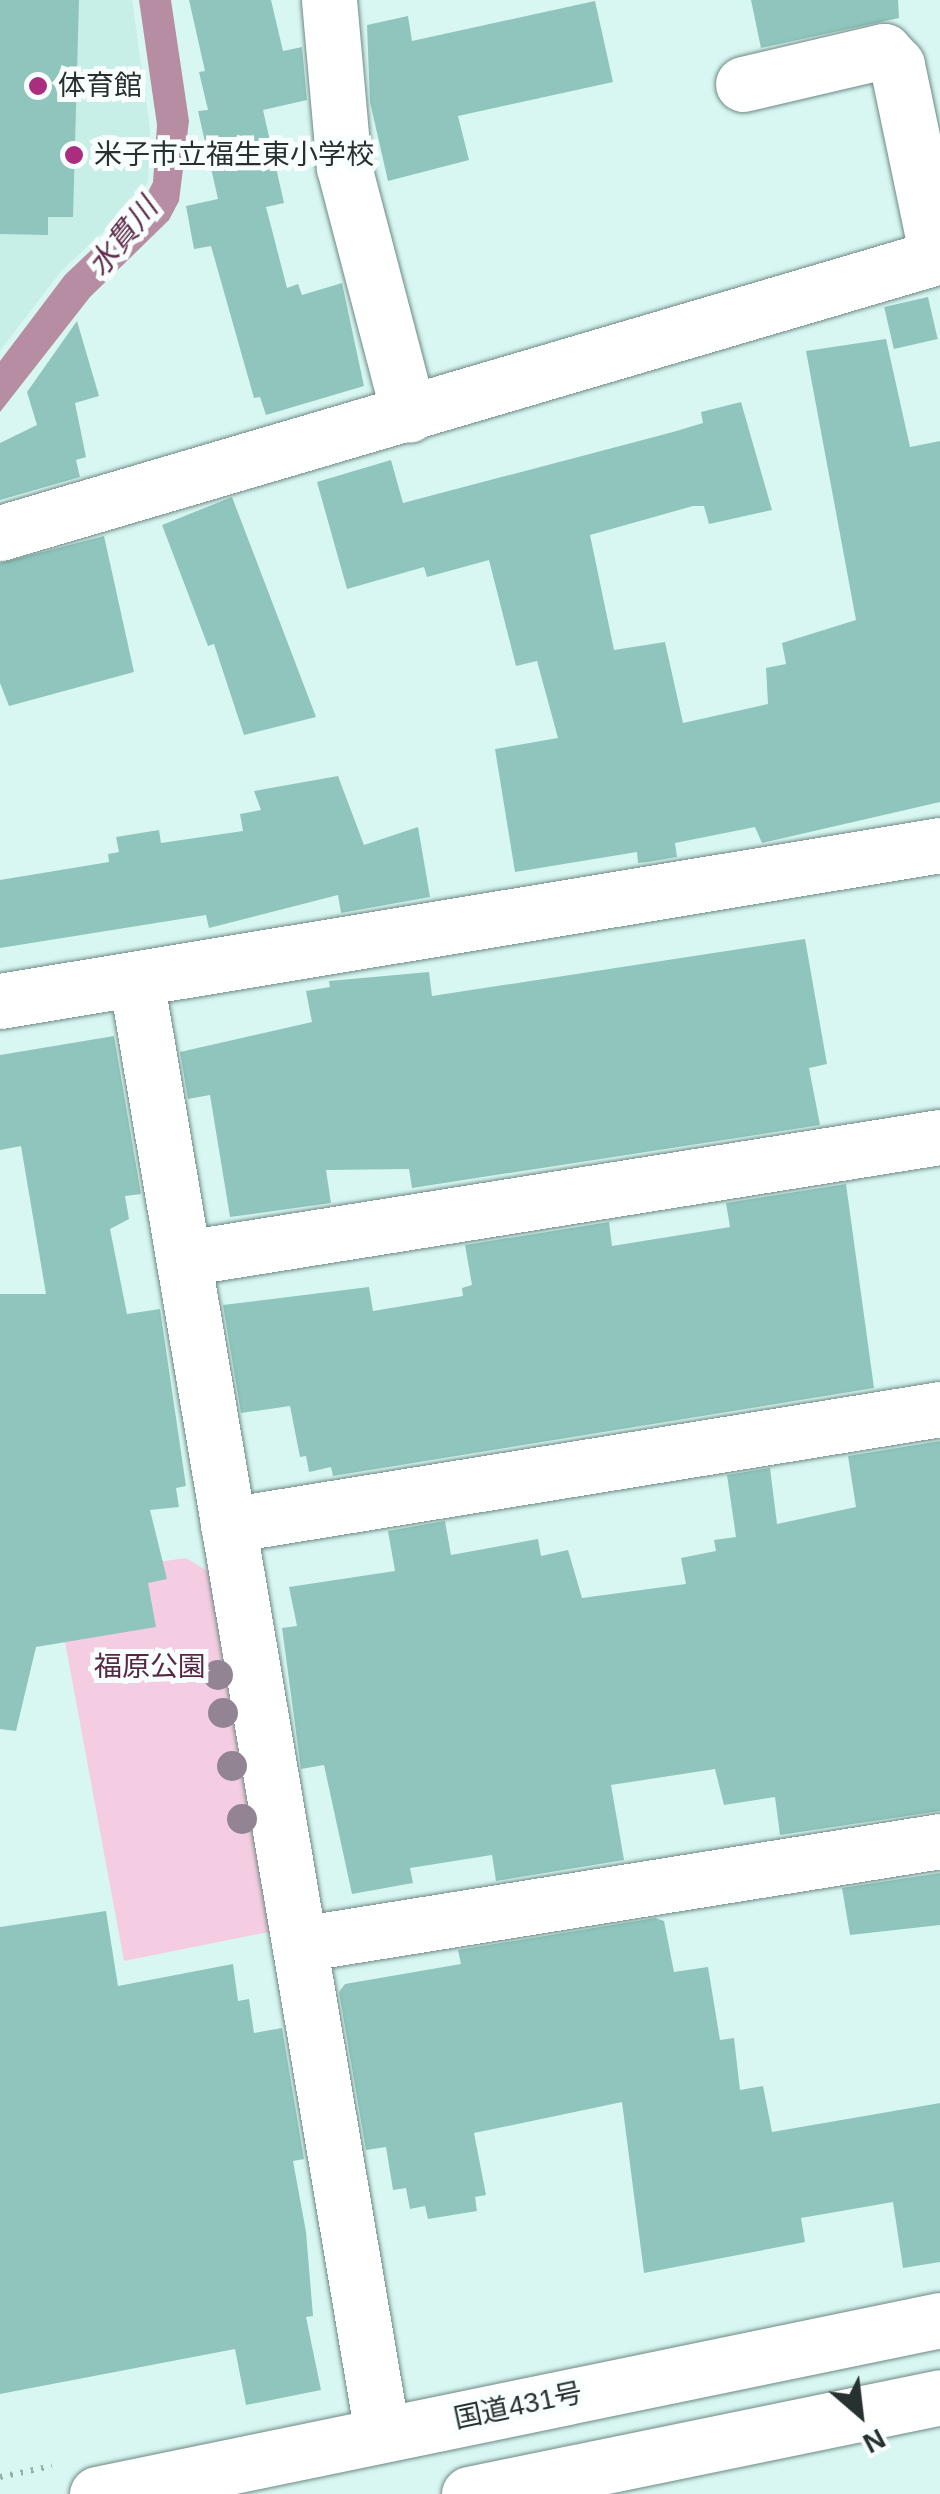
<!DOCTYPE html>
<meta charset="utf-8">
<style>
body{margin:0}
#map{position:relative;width:940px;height:2494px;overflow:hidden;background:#d9f7f2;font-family:Arial,"Noto Sans JP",sans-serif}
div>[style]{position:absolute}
.built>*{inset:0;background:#c7eee7}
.green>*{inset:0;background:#f5cde2}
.water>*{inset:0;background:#b68da3}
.building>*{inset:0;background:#8fc5bc;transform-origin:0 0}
.path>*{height:6px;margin-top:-3px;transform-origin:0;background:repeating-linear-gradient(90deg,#97aeaa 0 2.5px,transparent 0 10.5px)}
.roads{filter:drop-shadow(0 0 2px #6e8985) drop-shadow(0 0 2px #6e8985)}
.minor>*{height:55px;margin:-27.5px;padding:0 27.5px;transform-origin:27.5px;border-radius:27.5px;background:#fff}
.highway>*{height:55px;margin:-27.5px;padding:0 27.5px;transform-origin:27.5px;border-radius:27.5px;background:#fff}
.trees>*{width:30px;height:30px;margin:-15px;border-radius:50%;background:#938493}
.dots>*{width:28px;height:28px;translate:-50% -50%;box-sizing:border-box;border:5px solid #f8fefd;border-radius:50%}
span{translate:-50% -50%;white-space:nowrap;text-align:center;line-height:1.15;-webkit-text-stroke:10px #f8fefd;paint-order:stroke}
.poi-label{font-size:28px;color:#273230}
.left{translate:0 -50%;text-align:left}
.park-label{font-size:28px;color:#5a2646}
.street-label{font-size:28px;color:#273230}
.water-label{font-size:30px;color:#612c4c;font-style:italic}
.north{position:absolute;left:810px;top:2364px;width:100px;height:100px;-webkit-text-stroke:8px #f8fefd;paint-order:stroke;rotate:152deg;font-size:28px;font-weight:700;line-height:40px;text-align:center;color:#273230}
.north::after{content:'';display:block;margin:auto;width:35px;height:45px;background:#273230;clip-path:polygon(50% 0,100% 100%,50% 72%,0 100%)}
</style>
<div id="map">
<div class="built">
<div style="clip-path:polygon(0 0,132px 0,150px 129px,148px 181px,139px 199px,61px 271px,0 351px)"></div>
</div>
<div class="green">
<div style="clip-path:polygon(186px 1558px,214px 1575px,274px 1931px,124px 1961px,53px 1577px)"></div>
</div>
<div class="water">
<div style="clip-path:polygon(139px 0,171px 0,189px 121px,179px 201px,169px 220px,90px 297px,0 412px,0 361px,65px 275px,144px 200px,153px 182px,157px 125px)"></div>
</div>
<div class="building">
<div style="clip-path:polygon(0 0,79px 0,73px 217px,48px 217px,48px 235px,0 234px)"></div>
<div style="clip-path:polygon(189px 0,271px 0,283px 51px,302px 47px,307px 100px,263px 110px,284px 203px,266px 207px,287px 288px,298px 284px,302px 295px,342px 283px,364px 386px,266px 415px,260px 397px,254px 398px,211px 246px,194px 249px,186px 206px,218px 199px,198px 111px,208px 110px,199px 72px,205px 71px)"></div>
<div style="clip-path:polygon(751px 0,898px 0,899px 18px,761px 48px)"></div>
<div style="clip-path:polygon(595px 1px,613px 82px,458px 116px,469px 160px,388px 181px,370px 102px,367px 25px,408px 16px,412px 41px)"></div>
<div style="left:928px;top:297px;width:43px;height:45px;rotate:77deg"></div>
<div style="clip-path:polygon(77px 321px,99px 396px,75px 403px,86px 457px,76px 460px,80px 477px,0 500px,0 443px,37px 425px,27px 392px)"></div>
<div style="clip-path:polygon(886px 339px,910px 447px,940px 441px,940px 802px,762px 843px,755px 827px,675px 843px,677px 857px,648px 862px,638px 863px,637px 852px,515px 872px,495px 749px,558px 738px,537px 661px,516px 666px,489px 560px,427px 577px,424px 567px,347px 589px,317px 482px,391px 460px,403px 503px,673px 432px,703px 423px,701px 412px,741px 402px,772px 510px,709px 524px,704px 506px,693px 506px,590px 535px,614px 650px,665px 642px,683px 723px,768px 704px,766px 668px,786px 664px,782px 643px,856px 620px,806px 351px)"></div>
<div style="clip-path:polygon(232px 497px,316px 717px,244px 735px,214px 644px,208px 646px,162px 525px)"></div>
<div style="clip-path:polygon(104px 536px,134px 672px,9px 706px,0 683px,0 563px)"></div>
<div style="clip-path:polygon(338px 776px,364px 845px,418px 827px,430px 897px,341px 913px,338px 895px,209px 928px,206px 915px,0 948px,0 880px,109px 862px,108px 854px,119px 852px,116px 837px,159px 830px,161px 843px,243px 831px,240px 814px,261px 810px,254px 791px)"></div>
<div style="clip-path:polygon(805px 939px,827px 1064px,809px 1068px,820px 1125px,412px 1188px,409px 1169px,326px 1170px,331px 1203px,230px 1217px,210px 1095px,188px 1099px,180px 1052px,312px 1022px,306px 991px,330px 987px,329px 981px,429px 972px,432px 996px)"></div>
<div style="clip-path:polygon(114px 1036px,141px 1194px,125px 1196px,129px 1219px,110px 1229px,127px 1314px,160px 1309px,186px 1486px,176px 1488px,179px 1507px,150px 1510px,167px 1579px,148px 1583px,156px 1627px,36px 1647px,16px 1731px,0 1729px,0 1294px,46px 1294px,21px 1146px,0 1150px,0 1055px)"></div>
<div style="clip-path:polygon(846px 1184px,874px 1388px,333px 1476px,331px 1467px,309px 1472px,306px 1456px,300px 1457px,290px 1406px,241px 1413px,223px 1305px,369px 1287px,373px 1311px,463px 1296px,462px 1288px,472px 1285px,465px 1245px,609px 1222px,612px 1246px,730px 1227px,726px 1203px)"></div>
<div style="clip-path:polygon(940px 1441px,940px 1811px,780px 1835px,775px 1797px,724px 1805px,715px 1769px,611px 1785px,624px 1860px,496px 1881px,492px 1855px,410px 1868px,413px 1883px,352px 1894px,324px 1765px,301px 1769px,282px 1628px,297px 1626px,289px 1587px,395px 1571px,388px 1531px,445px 1521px,451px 1555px,538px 1539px,541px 1556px,568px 1550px,582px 1598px,686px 1584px,681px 1558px,716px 1551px,714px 1540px,736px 1537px,727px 1475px,770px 1468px,777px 1524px,856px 1507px,848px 1456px)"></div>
<div style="clip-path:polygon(940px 1873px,940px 1925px,850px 1935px,842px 1888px)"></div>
<div style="clip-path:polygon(106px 1911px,118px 1986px,233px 1964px,238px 2001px,249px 1999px,254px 2033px,282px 2028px,304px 2159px,293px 2161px,306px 2232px,313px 2316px,306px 2317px,321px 2390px,246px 2405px,235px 2349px,0 2394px,0 1927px)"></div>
<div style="clip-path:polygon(655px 1918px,664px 1921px,674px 1972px,708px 1967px,720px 2040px,734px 2038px,740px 2090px,763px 2086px,772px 2132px,940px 2103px,940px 2262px,903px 2268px,893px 2202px,801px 2218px,805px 2242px,644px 2273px,622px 2102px,474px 2133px,486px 2195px,475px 2197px,477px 2211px,428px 2219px,425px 2206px,410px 2209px,406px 2188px,393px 2190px,386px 2147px,366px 2150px,339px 1992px,345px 1984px,461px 1964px,458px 1950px)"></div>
</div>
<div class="path">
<div style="left:0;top:2477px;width:53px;rotate:-11.9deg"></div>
</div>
<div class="roads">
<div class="minor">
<div style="left:329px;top:0;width:168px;rotate:84.9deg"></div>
<div style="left:344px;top:167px;width:256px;rotate:75.3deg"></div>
<div style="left:743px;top:84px;width:145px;rotate:-13.2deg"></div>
<div style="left:884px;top:51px;width:19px;rotate:47deg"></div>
<div style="left:897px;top:65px;width:196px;rotate:78.2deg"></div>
<div style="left:0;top:533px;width:980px;rotate:-16.42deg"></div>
<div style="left:136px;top:979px;width:1476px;rotate:80.4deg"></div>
<div style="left:0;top:1001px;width:953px;rotate:-9.42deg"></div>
<div style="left:185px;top:1258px;width:765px;rotate:-9.11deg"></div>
<div style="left:228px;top:1525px;width:721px;rotate:-9.25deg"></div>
<div style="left:300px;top:1944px;width:648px;rotate:-9.14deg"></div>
</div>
<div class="highway">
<div style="left:97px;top:2494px;width:861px;rotate:-11.66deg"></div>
<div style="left:469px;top:2494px;width:481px;rotate:-11.6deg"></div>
</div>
</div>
<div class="trees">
<div style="left:218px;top:1675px"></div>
<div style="left:223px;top:1713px"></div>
<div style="left:232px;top:1766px"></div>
<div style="left:242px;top:1819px"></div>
</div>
<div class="dots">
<div style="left:38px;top:86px;background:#aa2e80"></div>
<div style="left:74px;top:155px;background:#aa2e80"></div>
</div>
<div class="poi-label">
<span class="left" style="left:58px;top:86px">体育館</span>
<span class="left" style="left:94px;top:155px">米子市立福生東小学校</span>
</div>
<div class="park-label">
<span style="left:150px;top:1667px">福原公園</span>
</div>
<div class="street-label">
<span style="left:518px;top:2406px;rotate:-12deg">国道431号</span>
</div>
<div class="water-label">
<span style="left:123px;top:237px;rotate:-51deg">水貫川</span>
</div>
<div class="north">N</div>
</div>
